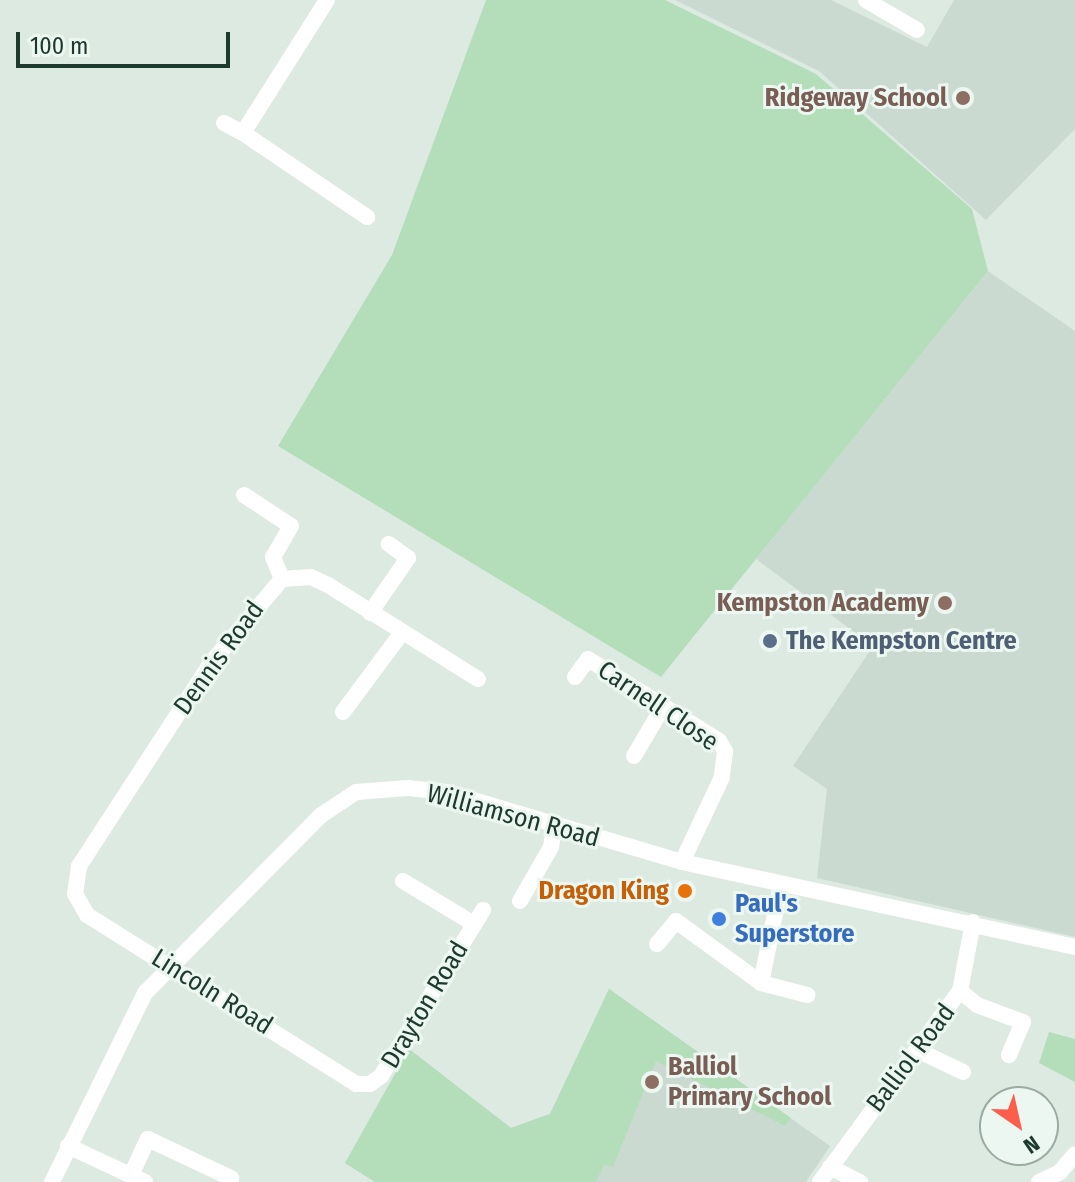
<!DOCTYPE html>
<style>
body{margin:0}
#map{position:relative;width:1075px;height:1182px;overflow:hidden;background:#ddeae2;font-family:"Fira Sans Condensed",sans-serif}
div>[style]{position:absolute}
.built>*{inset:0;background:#cbdad1}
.green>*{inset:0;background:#b4ddba}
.street>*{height:16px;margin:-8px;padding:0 8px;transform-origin:8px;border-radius:8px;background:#fff}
.dots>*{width:22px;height:22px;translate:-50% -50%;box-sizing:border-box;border:4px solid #edf7f1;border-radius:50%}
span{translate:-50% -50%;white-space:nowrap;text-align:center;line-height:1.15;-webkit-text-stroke:6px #edf7f1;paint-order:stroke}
.education-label{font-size:26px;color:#785e54;font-weight:700}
.right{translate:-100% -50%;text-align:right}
.left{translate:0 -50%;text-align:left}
.service-label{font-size:26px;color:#4e5e75;font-weight:700}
.street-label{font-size:26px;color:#1e3a2f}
.food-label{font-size:26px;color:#c56008;font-weight:700}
.shop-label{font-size:26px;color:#366cbe;font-weight:700}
.north{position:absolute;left:979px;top:1086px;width:80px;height:80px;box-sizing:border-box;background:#edf7f1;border:2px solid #9aaba3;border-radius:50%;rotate:146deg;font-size:22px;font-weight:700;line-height:32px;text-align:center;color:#1e3a2f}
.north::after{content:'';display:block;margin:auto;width:28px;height:36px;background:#fb5e4a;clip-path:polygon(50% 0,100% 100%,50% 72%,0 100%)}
.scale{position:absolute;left:16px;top:32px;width:214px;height:36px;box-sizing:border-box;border:4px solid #1e3a2f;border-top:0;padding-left:10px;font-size:24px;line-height:28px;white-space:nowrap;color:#1e3a2f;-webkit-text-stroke:6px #edf7f1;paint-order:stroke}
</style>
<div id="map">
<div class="built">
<div style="clip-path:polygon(675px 0,831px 0,927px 47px,954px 0,1075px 0,1075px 129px,986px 220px,819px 71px)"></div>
<div style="clip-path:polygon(988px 271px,1075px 331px,1075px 937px,817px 878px,827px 789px,793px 766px,873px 646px,756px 559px)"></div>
<div style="clip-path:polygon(609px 989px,830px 1146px,806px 1182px,375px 1182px,345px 1163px,409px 1049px,511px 1128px,550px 1114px)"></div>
</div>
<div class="green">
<div style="clip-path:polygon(486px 0,665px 0,816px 74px,972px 209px,988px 271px,661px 677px,278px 446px,392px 255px)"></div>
<div style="clip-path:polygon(609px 989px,791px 1118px,785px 1126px,656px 1061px,613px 1167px,604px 1165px,596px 1182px,375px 1182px,345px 1163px,409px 1049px,511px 1128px,550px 1114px)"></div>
<div style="clip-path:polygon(1049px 1032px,1075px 1039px,1075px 1082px,1039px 1063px)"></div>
</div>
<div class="street">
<div style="left:327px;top:0;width:157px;rotate:122.3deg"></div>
<div style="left:243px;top:133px;width:150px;rotate:34.1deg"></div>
<div style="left:866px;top:0;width:59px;rotate:30.5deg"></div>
<div style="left:224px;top:123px;width:21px;rotate:28deg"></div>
<div style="left:244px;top:495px;width:56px;rotate:33.4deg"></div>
<div style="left:291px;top:526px;width:36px;rotate:120deg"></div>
<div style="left:273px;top:557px;width:24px;rotate:68deg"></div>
<div style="left:370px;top:613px;width:67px;rotate:-55.4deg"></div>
<div style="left:408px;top:558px;width:24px;rotate:-144deg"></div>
<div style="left:575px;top:677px;width:22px;rotate:-54deg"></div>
<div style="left:588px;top:659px;width:155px;rotate:32deg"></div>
<div style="left:719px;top:741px;width:12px;rotate:59deg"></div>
<div style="left:725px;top:751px;width:26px;rotate:97deg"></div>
<div style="left:722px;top:777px;width:94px;rotate:115.2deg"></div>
<div style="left:478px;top:679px;width:177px;rotate:-147.9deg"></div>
<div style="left:328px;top:585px;width:19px;rotate:-155deg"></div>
<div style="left:311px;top:577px;width:29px;rotate:176deg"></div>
<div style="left:282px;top:579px;width:110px;rotate:130.2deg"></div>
<div style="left:211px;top:663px;width:242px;rotate:123deg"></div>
<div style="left:79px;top:866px;width:28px;rotate:98deg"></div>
<div style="left:75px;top:894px;width:24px;rotate:60deg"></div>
<div style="left:87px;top:915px;width:318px;rotate:32.1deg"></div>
<div style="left:356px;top:1084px;width:14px"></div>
<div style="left:370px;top:1084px;width:14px;rotate:-36deg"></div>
<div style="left:381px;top:1076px;width:195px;rotate:-58.4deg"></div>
<div style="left:343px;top:712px;width:97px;rotate:-53.4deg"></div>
<div style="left:634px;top:756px;width:57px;rotate:-59.4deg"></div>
<div style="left:403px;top:881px;width:83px;rotate:31.2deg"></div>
<div style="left:520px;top:901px;width:62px;rotate:-60.1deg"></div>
<div style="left:551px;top:847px;width:19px;rotate:-81deg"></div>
<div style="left:657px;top:944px;width:30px;rotate:-50deg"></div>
<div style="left:676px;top:921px;width:105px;rotate:36.1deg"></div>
<div style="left:761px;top:983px;width:48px;rotate:14.6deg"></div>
<div style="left:761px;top:983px;width:100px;rotate:-78.5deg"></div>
<div style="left:960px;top:991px;width:22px;rotate:39deg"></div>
<div style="left:977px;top:1005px;width:49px;rotate:20.3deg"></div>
<div style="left:1023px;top:1022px;width:36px;rotate:113deg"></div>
<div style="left:917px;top:1050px;width:51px;rotate:25.6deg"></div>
<div style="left:68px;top:1146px;width:85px;rotate:25.1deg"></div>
<div style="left:830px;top:1167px;width:34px;rotate:27deg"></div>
<div style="left:131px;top:1175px;width:40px;rotate:-65deg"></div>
<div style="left:148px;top:1139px;width:92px;rotate:25.2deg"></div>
<div style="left:52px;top:1182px;width:211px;rotate:-63.8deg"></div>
<div style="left:145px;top:993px;width:249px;rotate:-45.3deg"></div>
<div style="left:320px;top:816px;width:43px;rotate:-33.7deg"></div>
<div style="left:356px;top:792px;width:52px;rotate:-4.4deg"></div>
<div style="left:408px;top:788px;width:38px;rotate:6deg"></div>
<div style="left:446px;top:792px;width:246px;rotate:16.5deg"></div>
<div style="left:682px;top:862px;width:402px;rotate:12.2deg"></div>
<div style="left:820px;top:1182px;width:237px;rotate:-53.8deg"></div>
<div style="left:960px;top:991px;width:70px;rotate:-79.3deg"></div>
<div style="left:1039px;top:1182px;width:23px;rotate:-25deg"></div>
<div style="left:1060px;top:1172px;width:23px;rotate:-50deg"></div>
</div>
<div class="dots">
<div style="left:963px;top:98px;background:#8d6e63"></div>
<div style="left:945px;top:603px;background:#8d6e63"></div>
<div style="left:770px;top:641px;background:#5c6f8a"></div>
<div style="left:685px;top:891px;background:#e8710a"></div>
<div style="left:719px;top:919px;background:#3f7fe0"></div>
<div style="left:652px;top:1082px;background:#8d6e63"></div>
</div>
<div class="education-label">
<span class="right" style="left:947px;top:98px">Ridgeway School</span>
<span class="right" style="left:929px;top:603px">Kempston Academy</span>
<span class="left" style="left:668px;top:1082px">Balliol<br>Primary School</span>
</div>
<div class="service-label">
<span class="left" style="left:786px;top:641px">The Kempston Centre</span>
</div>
<div class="street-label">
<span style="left:219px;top:658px;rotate:-54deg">Dennis Road</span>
<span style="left:658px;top:706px;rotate:34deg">Carnell Close</span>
<span style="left:513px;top:816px;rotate:15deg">Williamson Road</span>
<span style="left:212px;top:992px;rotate:32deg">Lincoln Road</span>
<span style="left:425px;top:1005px;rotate:-59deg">Drayton Road</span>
<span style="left:911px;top:1058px;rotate:-53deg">Balliol Road</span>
</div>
<div class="food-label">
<span class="right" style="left:669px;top:891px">Dragon King</span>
</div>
<div class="shop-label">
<span class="left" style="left:735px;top:919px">Paul's<br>Superstore</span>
</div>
<div class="north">N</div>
<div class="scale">100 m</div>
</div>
